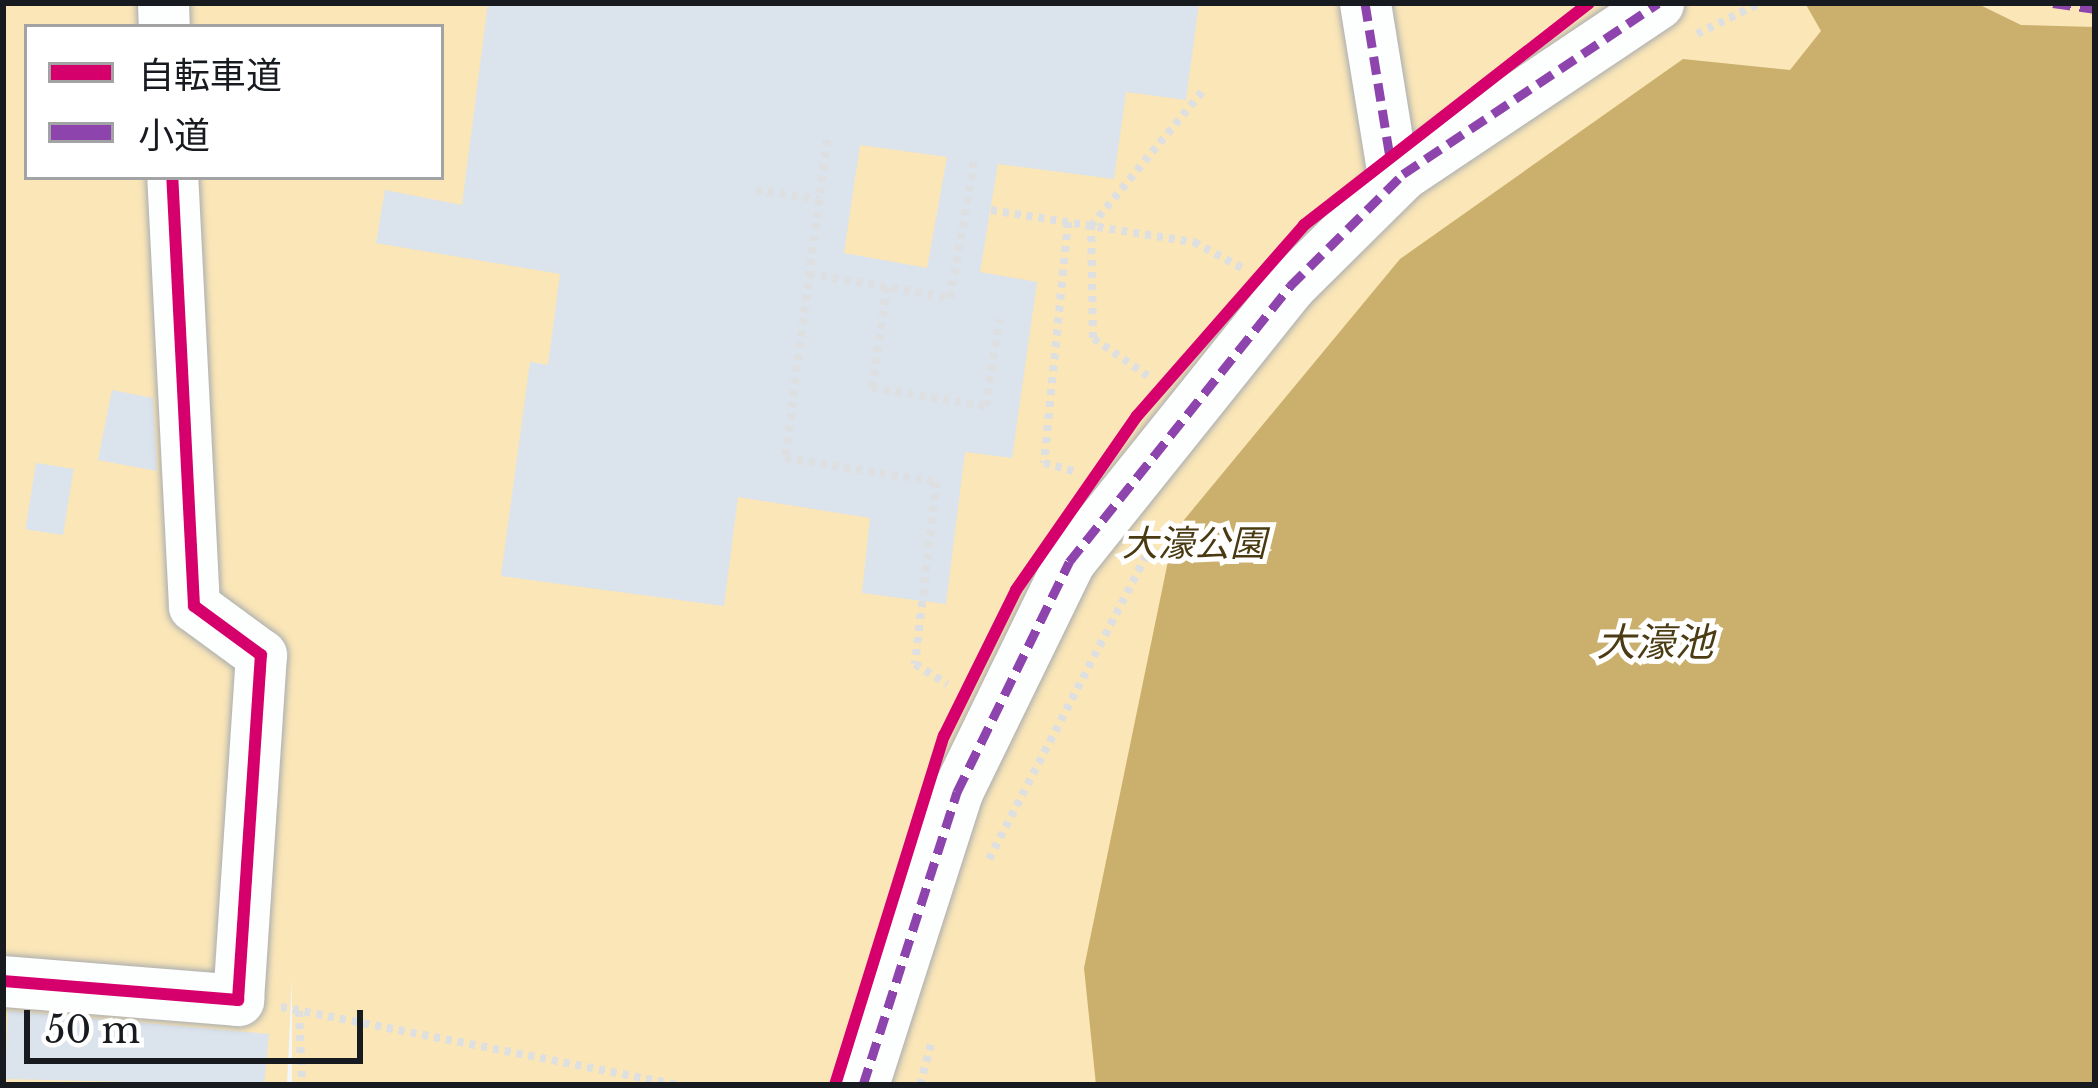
<!DOCTYPE html>
<meta charset="utf-8">
<style>
body{margin:0}
#map{position:relative;width:2098px;height:1088px;overflow:hidden;background:#f4f7fa;font-family:"Libre Baskerville","Noto Sans JP",serif}
div>[style]{position:absolute}
.green>*{inset:0;background:#fae6b7}
.water>*{inset:0;background:#cbb06d}
.building>*{inset:0;background:#dbe3ed;transform-origin:0 0}
.path>*{height:8px;margin-top:-4px;transform-origin:0;background:repeating-linear-gradient(90deg,#dedfe0 0 6px,transparent 0 12px)}
.roads{filter:drop-shadow(0 0 3px #a9acaf) drop-shadow(0 0 3px #a9acaf)}
.minor>*{height:51px;margin:-25.5px;padding:0 25.5px;transform-origin:25.5px;border-radius:25.5px;background:#fdfefe}
.quiet>*{height:9px;margin-top:-4.5px;transform-origin:0;background:repeating-linear-gradient(90deg,#8e44ad 0 18px,transparent 0 27px)}
.cycleway>*{height:12px;margin:-6px;padding:0 6px;transform-origin:6px;border-radius:6px;background:#d6006c}
span{translate:-50% -50%;white-space:nowrap;text-align:center;line-height:1.15;-webkit-text-stroke:10px #fff;paint-order:stroke}
.park-label{font-size:36px;color:#4a3a12;font-style:italic}
.water-label{font-size:39px;color:#4c3c14;font-style:italic}
.frame{position:absolute;inset:0;border:6px solid #171a1f;pointer-events:none}
.legend{position:absolute;left:24px;top:24px;width:420px;height:156px;box-sizing:border-box;background:#fff;border:3px solid #a2a3a5;margin:0;padding:15px 21px;list-style:none;font-size:36px;color:#171a1f}
.legend li{display:flex;align-items:center;gap:24px;height:60px}
.legend b{width:60px;border:3px solid #a2a3a5}
.scale{position:absolute;left:24px;top:1010px;width:339px;height:54px;box-sizing:border-box;border:6px solid #171a1f;border-top:0;padding-left:15px;font-size:36px;line-height:42px;white-space:nowrap;color:#171a1f;-webkit-text-stroke:9px #fff;paint-order:stroke}
</style>
<div id="map">
<div class="green">
<div style="clip-path:polygon(evenodd,3px 3px,2095px 3px,2095px 1085px,292px 1085px,292px 979px,287px 1085px,3px 1085px,3px 3px,27px 27px,441px 27px,441px 177px,27px 177px,27px 27px)"></div>
</div>
<div class="water">
<div style="clip-path:polygon(1805px 3px,1976px 3px,2021px 25px,2095px 27px,2095px 1085px,1096px 1085px,1084px 968px,1174px 532px,1400px 259px,1683px 59px,1790px 70px,1821px 31px)"></div>
</div>
<div class="building">
<div style="clip-path:polygon(evenodd,488px 3px,1199px 3px,1186px 100px,1126px 92px,1114px 179px,998px 164px,980px 272px,1037px 282px,1012px 458px,965px 452px,946px 604px,862px 593px,870px 518px,738px 497px,724px 606px,501px 576px,530px 362px,548px 365px,560px 274px,376px 243px,385px 190px,462px 205px,488px 3px,860px 145px,947px 157px,927px 268px,844px 253px,860px 145px)"></div>
<div style="clip-path:polygon(112px 390px,153px 398px,157px 471px,98px 460px)"></div>
<div style="left:36px;top:463px;width:38px;height:67px;rotate:9deg"></div>
<div style="clip-path:polygon(8px 1011px,269px 1034px,264px 1085px,5px 1079px)"></div>
</div>
<div class="path">
<div style="left:1697px;top:34px;width:70px;rotate:-26.2deg"></div>
<div style="left:827px;top:140px;width:321px;rotate:97.5deg"></div>
<div style="left:785px;top:458px;width:153px;rotate:9deg"></div>
<div style="left:936px;top:482px;width:183px;rotate:96.6deg"></div>
<div style="left:915px;top:664px;width:38px;rotate:32deg"></div>
<div style="left:756px;top:190px;width:64px;rotate:8.1deg"></div>
<div style="left:991px;top:210px;width:206px;rotate:9deg"></div>
<div style="left:1194px;top:242px;width:57px;rotate:28.4deg"></div>
<div style="left:1068px;top:222px;width:242px;rotate:95.7deg"></div>
<div style="left:1044px;top:463px;width:35px;rotate:15deg"></div>
<div style="left:809px;top:274px;width:143px;rotate:9.7deg"></div>
<div style="left:950px;top:298px;width:140px;rotate:-80.1deg"></div>
<div style="left:887px;top:287px;width:102px;rotate:98.4deg"></div>
<div style="left:872px;top:388px;width:115px;rotate:9deg"></div>
<div style="left:986px;top:406px;width:88px;rotate:-81.5deg"></div>
<div style="left:1148px;top:376px;width:67px;rotate:-145.4deg"></div>
<div style="left:1093px;top:338px;width:112px;rotate:-91deg"></div>
<div style="left:1091px;top:226px;width:179px;rotate:-50.4deg"></div>
<div style="left:989px;top:859px;width:363px;rotate:-62.6deg"></div>
<div style="left:281px;top:1007px;width:405px;rotate:11.1deg"></div>
<div style="left:299px;top:1011px;width:74px;rotate:87.7deg"></div>
<div style="left:920px;top:1085px;width:42px;rotate:-75deg"></div>
</div>
<div class="roads">
<div class="minor">
<div style="left:163px;top:3px;width:24px;rotate:88deg"></div>
<div style="left:1365px;top:3px;width:162px;rotate:80.8deg"></div>
<div style="left:3px;top:981px;width:236px;rotate:4.6deg"></div>
<div style="left:238px;top:1000px;width:346px;rotate:-86.2deg"></div>
<div style="left:261px;top:655px;width:83px;rotate:-143.8deg"></div>
<div style="left:194px;top:606px;width:430px;rotate:-92.9deg"></div>
<div style="left:863px;top:1085px;width:308px;rotate:-72.2deg"></div>
<div style="left:957px;top:792px;width:256px;rotate:-64deg"></div>
<div style="left:1069px;top:562px;width:354px;rotate:-51.3deg"></div>
<div style="left:1290px;top:286px;width:159px;rotate:-44.7deg"></div>
<div style="left:1403px;top:174px;width:307px;rotate:-33.8deg"></div>
</div>
</div>
<div class="quiet">
<div style="left:1365px;top:3px;width:162px;rotate:80.8deg"></div>
<div style="left:2053px;top:3px;width:42px;rotate:8.1deg"></div>
<div style="left:863px;top:1085px;width:308px;rotate:-72.2deg"></div>
<div style="left:957px;top:792px;width:256px;rotate:-64deg"></div>
<div style="left:1069px;top:562px;width:354px;rotate:-51.3deg"></div>
<div style="left:1290px;top:286px;width:159px;rotate:-44.7deg"></div>
<div style="left:1403px;top:174px;width:307px;rotate:-33.8deg"></div>
</div>
<div class="cycleway">
<div style="left:3px;top:981px;width:236px;rotate:4.6deg"></div>
<div style="left:238px;top:1000px;width:346px;rotate:-86.2deg"></div>
<div style="left:261px;top:655px;width:83px;rotate:-143.8deg"></div>
<div style="left:194px;top:606px;width:430px;rotate:-92.9deg"></div>
<div style="left:835px;top:1085px;width:366px;rotate:-72.7deg"></div>
<div style="left:944px;top:736px;width:163px;rotate:-63.7deg"></div>
<div style="left:1016px;top:590px;width:212px;rotate:-55.2deg"></div>
<div style="left:1137px;top:416px;width:254px;rotate:-48.8deg"></div>
<div style="left:1304px;top:225px;width:361px;rotate:-37.9deg"></div>
</div>
<div class="park-label">
<span style="left:1194px;top:544px">大濠公園</span>
</div>
<div class="water-label">
<span style="left:1655px;top:643px">大濠池</span>
</div>
<div class="frame"></div>
<ul class="legend">
<li><b style="height:15px;background:#d6006c"></b>自転車道</li>
<li><b style="height:15px;background:#8e44ad"></b>小道</li>
</ul>
<div class="scale">50 m</div>
</div>
